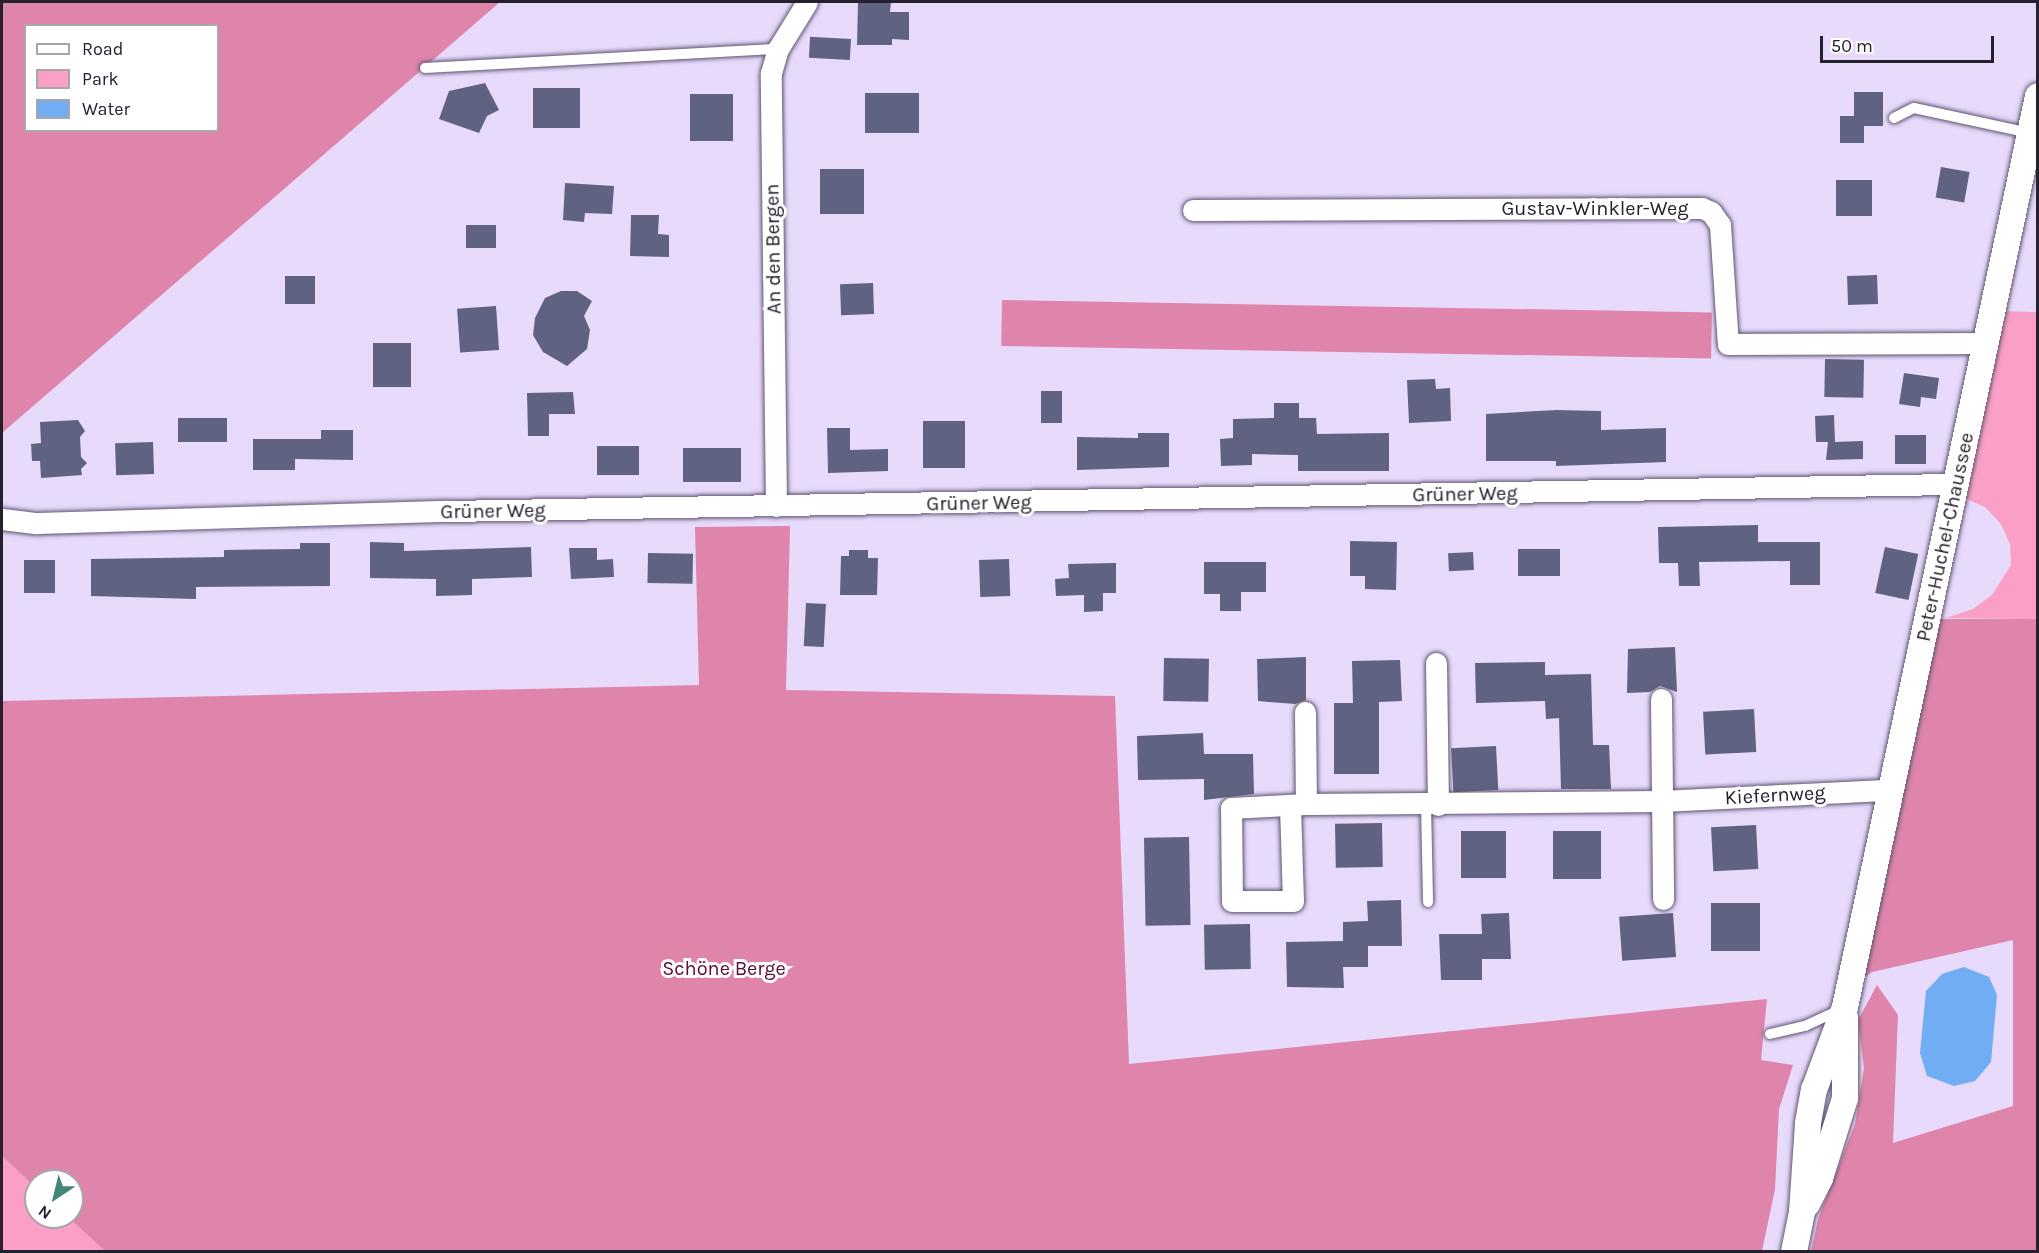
<!DOCTYPE html>
<meta charset="utf-8">
<style>
body{margin:0}
#map{position:relative;width:2039px;height:1253px;overflow:hidden;background:#e7dafb;font-family:Karla,sans-serif}
div>[style]{position:absolute}
.green>*{inset:0;background:#fa9fc5}
.forest>*{inset:0;background:#df85ab;transform-origin:0 0}
.water>*{inset:0;background:#70adf2}
.building>*{inset:0;background:#5f6381;transform-origin:0 0}
.roads{filter:drop-shadow(0 0 2px #605471) drop-shadow(0 0 2px #605471)}
.service>*{height:10px;margin:-5px;padding:0 5px;transform-origin:5px;border-radius:5px;background:#fff}
.minor>*{height:21px;margin:-10.5px;padding:0 10.5px;transform-origin:10.5px;border-radius:10.5px;background:#fff}
.tertiary>*{height:26px;margin:-13px;padding:0 13px;transform-origin:13px;border-radius:13px;background:#fff}
span{translate:-50% -50%;white-space:nowrap;text-align:center;line-height:1.15;-webkit-text-stroke:6px #fff;paint-order:stroke}
.street-label{font-size:20px;color:#25202d}
.park-label{font-size:20px;color:#5d0b38}
.frame{position:absolute;inset:0;border:3px solid #25202d;pointer-events:none}
.legend{position:absolute;left:24px;top:24px;width:195px;height:108px;box-sizing:border-box;background:#fff;border:2px solid #a8a6ab;margin:0;padding:8px 10px;list-style:none;font-size:18px;color:#25202d}
.legend li{display:flex;align-items:center;gap:12px;height:30px}
.legend b{width:30px;border:2px solid #a8a6ab}
.north{position:absolute;left:24px;top:1169px;width:60px;height:60px;box-sizing:border-box;background:#fff;border:2px solid #a8a6ab;border-radius:50%;rotate:215deg;font-size:16px;font-weight:700;line-height:24px;text-align:center;color:#25202d}
.north::after{content:'';display:block;margin:auto;width:21px;height:27px;background:#448677;clip-path:polygon(50% 0,100% 100%,50% 72%,0 100%)}
.scale{position:absolute;left:1820px;top:36px;width:174px;height:27px;box-sizing:border-box;border:3px solid #25202d;border-top:0;padding-left:8px;font-size:18px;line-height:21px;white-space:nowrap;color:#25202d;-webkit-text-stroke:4px #fff;paint-order:stroke}
</style>
<div id="map">
<div class="green">
<div style="clip-path:polygon(2001px 311px,2037px 312px,2037px 619px,1946px 618px,1973px 609px,1992px 595px,2011px 565px,2010px 544px,2001px 524px,1985px 507px,1958px 495px)"></div>
<div style="clip-path:polygon(2px 1156px,36px 1188px,36px 1217px,68px 1217px,105px 1251px,2px 1251px)"></div>
</div>
<div class="forest">
<div style="clip-path:polygon(evenodd,2px 2px,500px 2px,2px 433px,2px 2px,26px 26px,218px 26px,218px 130px,26px 130px,26px 26px)"></div>
<div style="left:1002px;top:300px;width:710px;height:46px;rotate:1deg"></div>
<div style="clip-path:polygon(790px 526px,786px 690px,1115px 696px,1129px 1064px,1767px 999px,1761px 1060px,1793px 1065px,1779px 1109px,1775px 1189px,1762px 1251px,105px 1251px,68px 1217px,72px 1217px,72px 1181px,36px 1181px,36px 1188px,2px 1156px,2px 701px,699px 685px,695px 527px)"></div>
<div style="clip-path:polygon(1936px 619px,2037px 619px,2037px 1251px,1811px 1252px,1818px 1219px,1855px 1124px,1864px 1068px,1858px 1020px,1877px 985px,1898px 1015px,1893px 1143px,2013px 1106px,2013px 940px,1872px 972px,1856px 983px)"></div>
</div>
<div class="water">
<div style="clip-path:polygon(1964px 967px,1989px 977px,1997px 995px,1991px 1062px,1975px 1081px,1954px 1086px,1927px 1076px,1920px 1053px,1926px 991px,1942px 974px)"></div>
</div>
<div class="building">
<div style="clip-path:polygon(858px 2px,891px 2px,890px 12px,909px 12px,909px 40px,892px 39px,892px 45px,857px 45px)"></div>
<div style="left:851px;top:39px;width:21px;height:41px;rotate:93deg"></div>
<div style="clip-path:polygon(485px 83px,499px 110px,487px 116px,479px 133px,439px 119px,449px 91px)"></div>
<div style="left:533px;top:88px;width:47px;height:40px"></div>
<div style="clip-path:polygon(1854px 92px,1883px 92px,1883px 126px,1864px 126px,1864px 143px,1840px 143px,1840px 116px,1854px 116px)"></div>
<div style="left:919px;top:93px;width:40px;height:54px;rotate:90deg"></div>
<div style="left:690px;top:94px;width:43px;height:47px"></div>
<div style="left:1941px;top:167px;width:29px;height:31px;rotate:10deg"></div>
<div style="left:820px;top:169px;width:44px;height:45px"></div>
<div style="left:1836px;top:180px;width:36px;height:36px"></div>
<div style="clip-path:polygon(565px 183px,614px 186px,612px 214px,585px 213px,584px 222px,563px 220px)"></div>
<div style="clip-path:polygon(631px 215px,659px 215px,658px 234px,669px 235px,669px 257px,630px 256px)"></div>
<div style="left:496px;top:225px;width:23px;height:30px;rotate:90deg"></div>
<div style="left:1877px;top:275px;width:29px;height:30px;rotate:88deg"></div>
<div style="left:315px;top:276px;width:28px;height:30px;rotate:90deg"></div>
<div style="left:873px;top:283px;width:31px;height:33px;rotate:88deg"></div>
<div style="clip-path:polygon(561px 291px,577px 291px,592px 301px,584px 316px,590px 330px,587px 349px,567px 366px,543px 352px,533px 335px,535px 318px,545px 298px)"></div>
<div style="left:496px;top:306px;width:44px;height:39px;rotate:86deg"></div>
<div style="left:373px;top:343px;width:38px;height:44px"></div>
<div style="left:1825px;top:359px;width:39px;height:38px;rotate:1deg"></div>
<div style="clip-path:polygon(1904px 373px,1939px 378px,1936px 399px,1921px 397px,1920px 407px,1899px 404px)"></div>
<div style="clip-path:polygon(1435px 379px,1436px 389px,1450px 388px,1451px 421px,1409px 423px,1407px 380px)"></div>
<div style="left:1041px;top:391px;width:21px;height:32px"></div>
<div style="clip-path:polygon(573px 392px,575px 414px,549px 414px,549px 436px,528px 436px,527px 393px)"></div>
<div style="clip-path:polygon(1274px 403px,1299px 403px,1299px 418px,1316px 418px,1317px 434px,1389px 433px,1389px 471px,1298px 471px,1298px 455px,1252px 454px,1252px 465px,1221px 466px,1220px 439px,1233px 438px,1233px 419px,1274px 418px)"></div>
<div style="clip-path:polygon(1556px 410px,1601px 411px,1601px 430px,1666px 428px,1666px 462px,1556px 466px,1556px 461px,1486px 461px,1486px 414px)"></div>
<div style="clip-path:polygon(1834px 415px,1835px 442px,1863px 441px,1863px 459px,1826px 460px,1828px 442px,1816px 442px,1815px 416px)"></div>
<div style="left:178px;top:418px;width:49px;height:24px"></div>
<div style="clip-path:polygon(78px 420px,85px 431px,80px 437px,81px 457px,87px 463px,81px 469px,82px 475px,41px 478px,40px 461px,32px 461px,31px 444px,41px 443px,40px 422px)"></div>
<div style="left:923px;top:421px;width:42px;height:47px"></div>
<div style="clip-path:polygon(827px 428px,850px 428px,850px 450px,888px 449px,888px 471px,828px 473px)"></div>
<div style="clip-path:polygon(321px 430px,353px 430px,353px 460px,295px 459px,295px 470px,253px 470px,253px 439px,321px 439px)"></div>
<div style="clip-path:polygon(1138px 433px,1169px 433px,1169px 467px,1077px 470px,1077px 437px,1138px 438px)"></div>
<div style="left:1895px;top:435px;width:31px;height:29px"></div>
<div style="left:153px;top:442px;width:32px;height:38px;rotate:88deg"></div>
<div style="left:597px;top:446px;width:42px;height:29px"></div>
<div style="left:683px;top:448px;width:58px;height:34px"></div>
<div style="clip-path:polygon(1758px 525px,1758px 542px,1820px 542px,1820px 585px,1790px 585px,1790px 561px,1699px 562px,1700px 586px,1679px 586px,1678px 563px,1659px 563px,1658px 527px)"></div>
<div style="clip-path:polygon(1350px 541px,1397px 542px,1396px 590px,1365px 589px,1365px 576px,1350px 576px)"></div>
<div style="clip-path:polygon(370px 542px,404px 543px,404px 551px,531px 547px,532px 577px,472px 579px,472px 595px,436px 596px,436px 579px,370px 578px)"></div>
<div style="clip-path:polygon(300px 543px,330px 543px,330px 586px,196px 587px,196px 599px,91px 596px,91px 559px,224px 557px,224px 550px,300px 549px)"></div>
<div style="left:1885px;top:547px;width:34px;height:47px;rotate:12deg"></div>
<div style="clip-path:polygon(569px 548px,597px 548px,597px 560px,613px 559px,614px 577px,571px 579px)"></div>
<div style="left:1518px;top:549px;width:42px;height:27px"></div>
<div style="clip-path:polygon(849px 550px,868px 550px,868px 558px,878px 558px,877px 595px,840px 595px,841px 556px,849px 556px)"></div>
<div style="left:1473px;top:552px;width:18px;height:25px;rotate:87deg"></div>
<div style="left:648px;top:553px;width:45px;height:30px;rotate:1deg"></div>
<div style="left:1009px;top:559px;width:37px;height:30px;rotate:88deg"></div>
<div style="left:24px;top:560px;width:31px;height:33px"></div>
<div style="clip-path:polygon(1204px 562px,1266px 562px,1266px 592px,1241px 592px,1241px 611px,1220px 611px,1220px 594px,1204px 594px)"></div>
<div style="clip-path:polygon(1116px 563px,1116px 593px,1103px 593px,1103px 611px,1084px 612px,1084px 595px,1056px 596px,1055px 579px,1069px 578px,1068px 564px)"></div>
<div style="left:806px;top:603px;width:20px;height:43px;rotate:3deg"></div>
<div style="clip-path:polygon(1675px 647px,1677px 692px,1660px 686px,1650px 692px,1627px 693px,1628px 649px)"></div>
<div style="clip-path:polygon(1306px 657px,1306px 700px,1295px 704px,1258px 701px,1257px 659px)"></div>
<div style="left:1164px;top:658px;width:45px;height:43px;rotate:1deg"></div>
<div style="clip-path:polygon(1400px 660px,1402px 701px,1379px 702px,1379px 774px,1334px 774px,1334px 703px,1353px 703px,1352px 661px)"></div>
<div style="clip-path:polygon(1545px 662px,1545px 675px,1591px 674px,1593px 745px,1609px 745px,1611px 789px,1561px 789px,1559px 718px,1546px 719px,1545px 701px,1476px 703px,1475px 663px)"></div>
<div style="left:1754px;top:709px;width:43px;height:51px;rotate:87deg"></div>
<div style="clip-path:polygon(1203px 733px,1204px 754px,1253px 754px,1254px 794px,1204px 800px,1204px 779px,1138px 780px,1137px 736px)"></div>
<div style="left:1496px;top:746px;width:44px;height:45px;rotate:87deg"></div>
<div style="left:1382px;top:823px;width:44px;height:47px;rotate:89deg"></div>
<div style="left:1756px;top:825px;width:44px;height:45px;rotate:87deg"></div>
<div style="left:1461px;top:831px;width:45px;height:47px"></div>
<div style="left:1553px;top:831px;width:48px;height:48px"></div>
<div style="left:1189px;top:837px;width:88px;height:45px;rotate:89deg"></div>
<div style="clip-path:polygon(1401px 900px,1402px 946px,1368px 946px,1368px 967px,1343px 967px,1344px 988px,1287px 987px,1286px 942px,1343px 941px,1343px 922px,1368px 921px,1367px 901px)"></div>
<div style="left:1760px;top:903px;width:48px;height:49px;rotate:90deg"></div>
<div style="clip-path:polygon(1509px 913px,1511px 959px,1482px 959px,1482px 980px,1441px 980px,1439px 934px,1482px 934px,1481px 914px)"></div>
<div style="left:1673px;top:913px;width:44px;height:54px;rotate:86deg"></div>
<div style="left:1250px;top:924px;width:45px;height:46px;rotate:89deg"></div>
</div>
<div class="roads">
<div class="service">
<div style="left:425px;top:68px;width:354px;rotate:-3.1deg"></div>
<div style="left:1894px;top:118px;width:22px;rotate:-27deg"></div>
<div style="left:1914px;top:108px;width:119px;rotate:12.2deg"></div>
<div style="left:1426px;top:804px;width:98px;rotate:88.8deg"></div>
<div style="left:1770px;top:1034px;width:36px;rotate:-13deg"></div>
<div style="left:1805px;top:1026px;width:38px;rotate:-25deg"></div>
</div>
<div class="minor">
<div style="left:1193px;top:210px;width:509px;rotate:-0.23deg"></div>
<div style="left:1702px;top:208px;width:10px;rotate:24deg"></div>
<div style="left:1711px;top:212px;width:16px;rotate:55deg"></div>
<div style="left:1720px;top:225px;width:119px;rotate:86.2deg"></div>
<div style="left:1728px;top:344px;width:258px;rotate:-0.2deg"></div>
<div style="left:776px;top:506px;width:433px;rotate:-90.7deg"></div>
<div style="left:771px;top:73px;width:25px;rotate:-74deg"></div>
<div style="left:778px;top:49px;width:55px;rotate:-58.3deg"></div>
<div style="left:2px;top:519px;width:35px;rotate:7deg"></div>
<div style="left:37px;top:523px;width:411px;rotate:-1.7deg"></div>
<div style="left:448px;top:511px;width:1509px;rotate:-1.03deg"></div>
<div style="left:1436px;top:663px;width:142px;rotate:89.2deg"></div>
<div style="left:1661px;top:699px;width:200px;rotate:89.4deg"></div>
<div style="left:1305px;top:712px;width:92px;rotate:89.4deg"></div>
<div style="left:1290px;top:806px;width:95px;rotate:88.2deg"></div>
<div style="left:1293px;top:901px;width:61px;rotate:180deg"></div>
<div style="left:1232px;top:901px;width:93px;rotate:-90.6deg"></div>
<div style="left:1231px;top:808px;width:75px;rotate:-3.1deg"></div>
<div style="left:1306px;top:804px;width:355px;rotate:-0.5deg"></div>
<div style="left:1661px;top:801px;width:228px;rotate:-2.8deg"></div>
</div>
<div class="tertiary">
<div style="left:1807px;top:1204px;width:29px;rotate:-63deg"></div>
<div style="left:1820px;top:1178px;width:84px;rotate:-72.6deg"></div>
<div style="left:1845px;top:1098px;width:81px;rotate:-90deg"></div>
<div style="left:1794px;top:1252px;width:41px;rotate:-78.7deg"></div>
<div style="left:1802px;top:1212px;width:89px;rotate:-86.1deg"></div>
<div style="left:1808px;top:1123px;width:34px;rotate:-80deg"></div>
<div style="left:1814px;top:1090px;width:89px;rotate:-69.5deg"></div>
<div style="left:1845px;top:1007px;width:931px;rotate:-78.04deg"></div>
</div>
</div>
<div class="street-label">
<span style="left:1595px;top:208px">Gustav-Winkler-Weg</span>
<span style="left:773px;top:249px;rotate:-91deg">An den Bergen</span>
<span style="left:1465px;top:494px;rotate:-1deg">Grüner Weg</span>
<span style="left:979px;top:503px;rotate:-1deg">Grüner Weg</span>
<span style="left:493px;top:511px;rotate:-1deg">Grüner Weg</span>
<span style="left:1945px;top:537px;rotate:-78deg">Peter-Huchel-Chaussee</span>
<span style="left:1775px;top:795px;rotate:-3deg">Kiefernweg</span>
</div>
<div class="park-label">
<span style="left:724px;top:968px">Schöne Berge</span>
</div>
<div class="frame"></div>
<ul class="legend">
<li><b style="height:8px;background:#fff"></b>Road</li>
<li><b style="height:16px;background:#fa9fc5"></b>Park</li>
<li><b style="height:16px;background:#70adf2"></b>Water</li>
</ul>
<div class="north">N</div>
<div class="scale">50 m</div>
</div>
